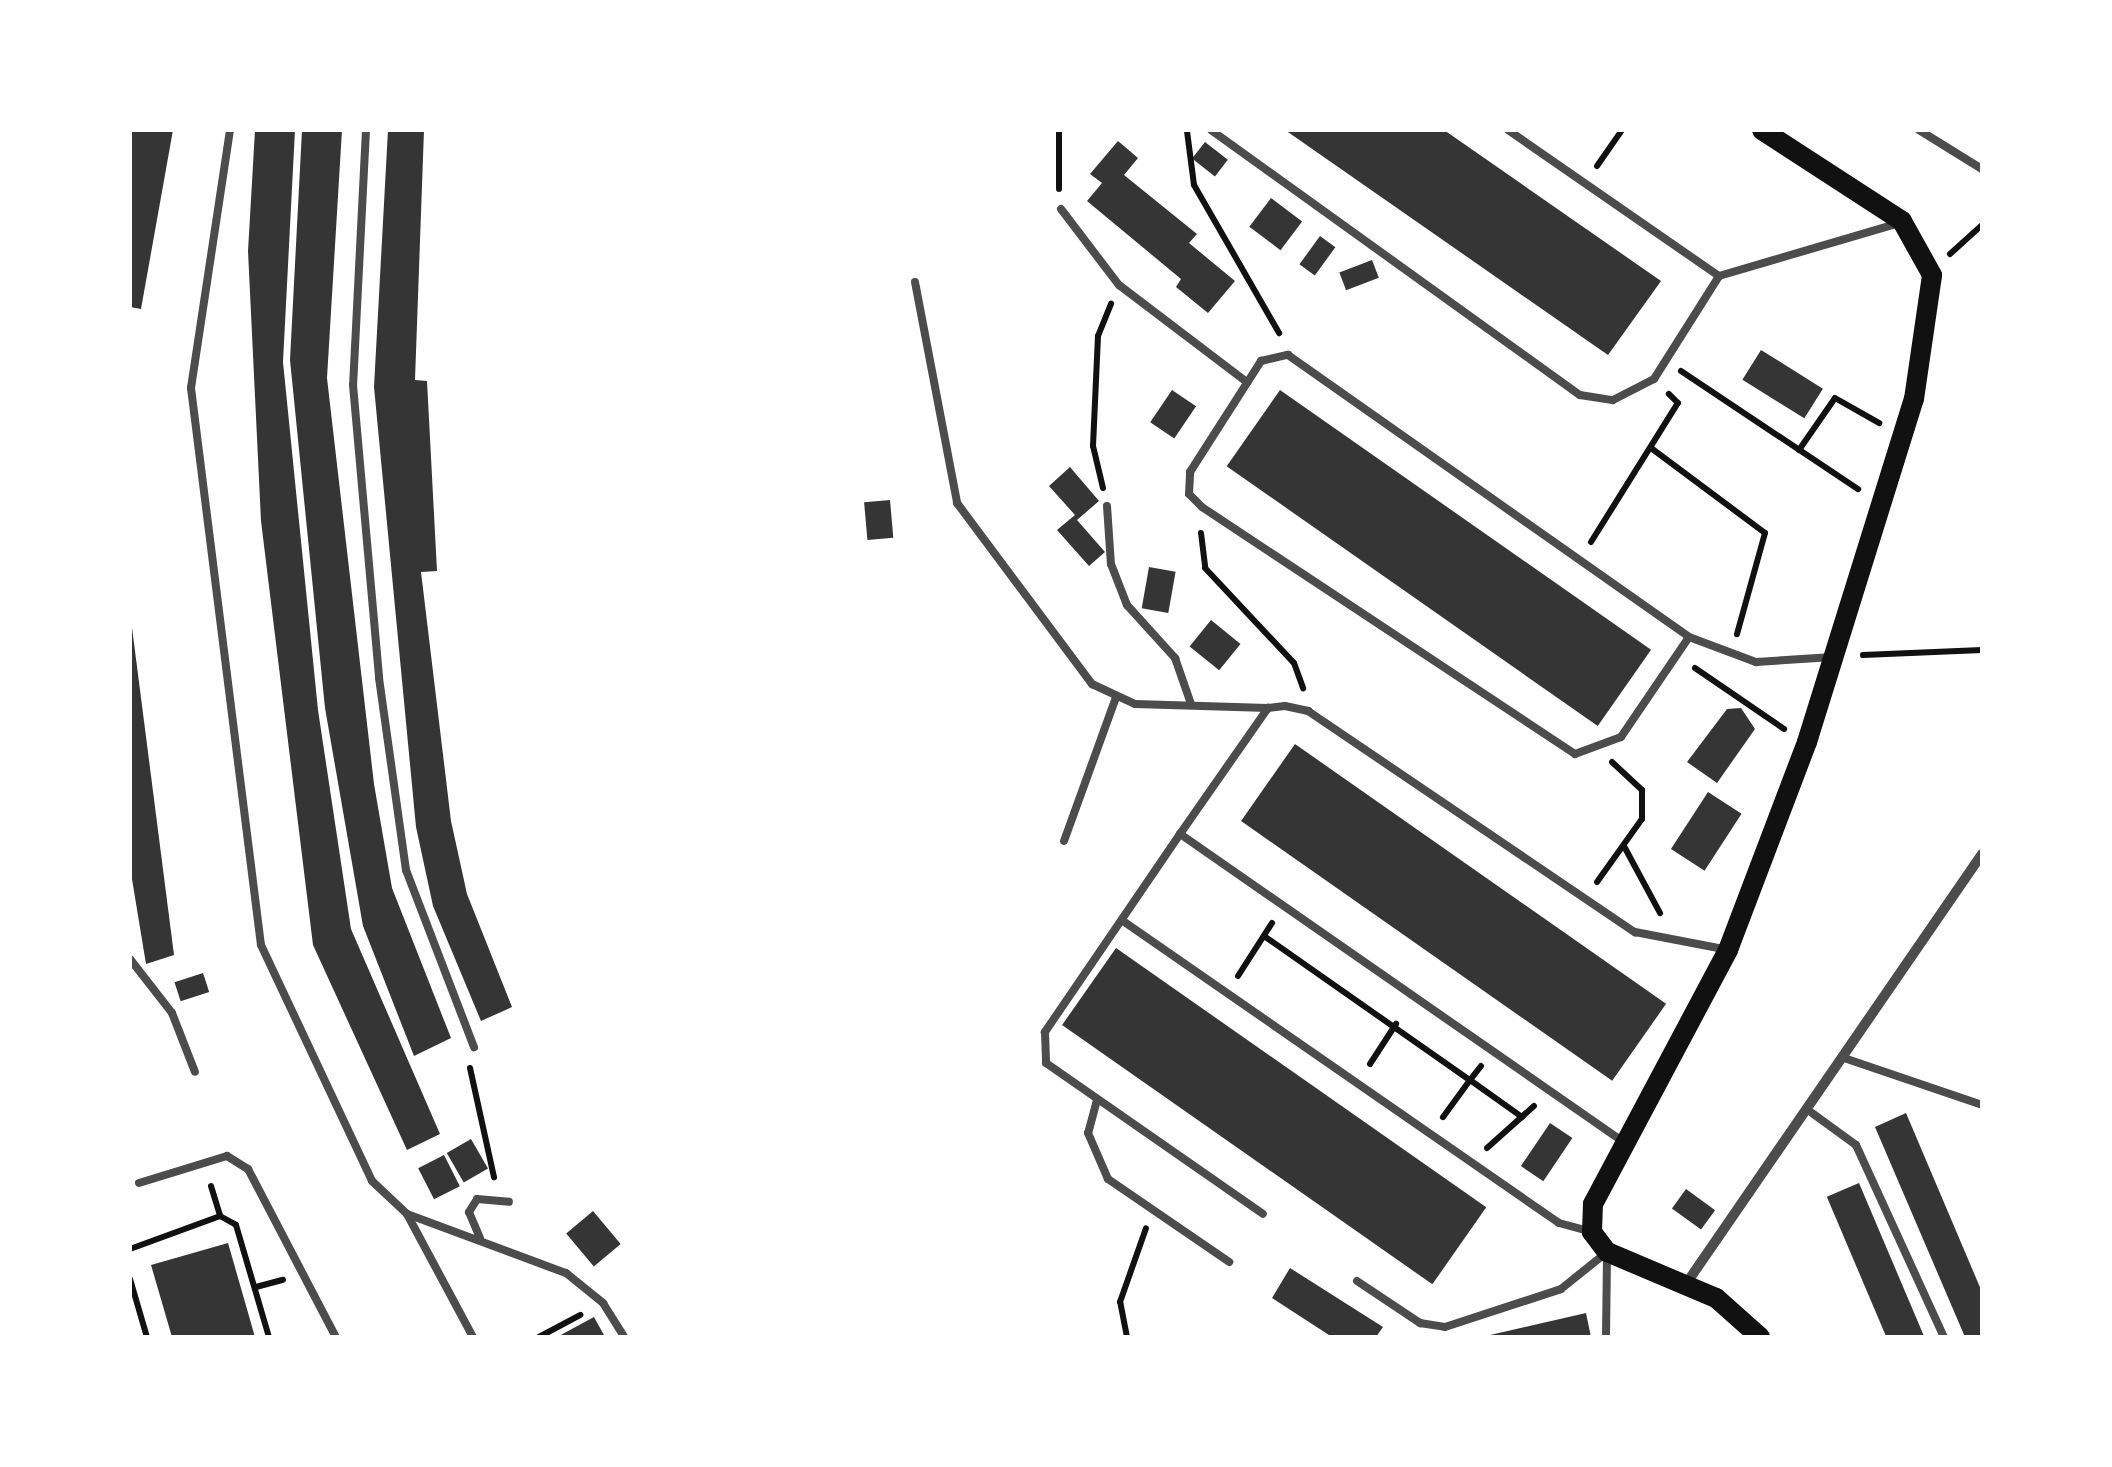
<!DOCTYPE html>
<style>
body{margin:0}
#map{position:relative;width:2112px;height:1467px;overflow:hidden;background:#fff;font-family:"Source Sans 3",sans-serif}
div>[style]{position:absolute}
.building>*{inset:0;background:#353535;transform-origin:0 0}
.path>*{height:6px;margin:-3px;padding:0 3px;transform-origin:3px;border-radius:3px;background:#111}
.service>*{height:8px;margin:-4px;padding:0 4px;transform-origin:4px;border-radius:4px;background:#4c4c4c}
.minor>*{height:10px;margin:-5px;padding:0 5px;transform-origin:5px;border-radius:5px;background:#4c4c4c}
.secondary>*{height:20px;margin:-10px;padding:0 10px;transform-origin:10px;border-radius:10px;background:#111}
span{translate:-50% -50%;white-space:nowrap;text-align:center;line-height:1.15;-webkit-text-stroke:8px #fff;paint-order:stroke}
.frame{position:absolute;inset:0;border:132px solid #fff;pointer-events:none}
</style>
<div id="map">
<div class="building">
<div style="clip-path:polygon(130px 130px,173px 130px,141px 309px,130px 307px)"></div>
<div style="clip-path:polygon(255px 130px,295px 130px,283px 362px,318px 710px,351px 929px,440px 1134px,407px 1150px,313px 945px,261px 521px,248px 251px)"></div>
<div style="clip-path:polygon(302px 130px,342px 130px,327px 378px,374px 784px,392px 888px,451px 1038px,414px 1056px,363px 926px,325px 708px,290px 360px)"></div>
<div style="clip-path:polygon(388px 130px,424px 130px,415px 380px,427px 381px,437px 571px,421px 572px,451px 821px,467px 894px,512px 1007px,481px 1021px,433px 906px,416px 827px,374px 387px)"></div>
<div style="clip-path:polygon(1285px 130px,1444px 130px,1661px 281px,1608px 355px)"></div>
<div style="clip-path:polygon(1118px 141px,1138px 158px,1124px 175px,1197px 234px,1189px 243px,1235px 281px,1208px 313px,1176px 287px,1181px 279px,1087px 201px,1102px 183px,1090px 174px)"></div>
<div style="left:1205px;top:142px;width:29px;height:21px;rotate:38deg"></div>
<div style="left:1271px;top:198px;width:39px;height:36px;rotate:37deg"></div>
<div style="left:1320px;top:236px;width:19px;height:35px;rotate:36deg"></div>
<div style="left:1372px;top:260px;width:19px;height:35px;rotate:69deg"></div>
<div style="left:1761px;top:350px;width:73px;height:35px;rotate:32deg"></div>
<div style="left:1172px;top:390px;width:29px;height:39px;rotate:34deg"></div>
<div style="left:1280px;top:390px;width:453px;height:93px;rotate:35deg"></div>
<div style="clip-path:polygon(1070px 467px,1099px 501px,1077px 520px,1105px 552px,1089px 566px,1057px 530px,1075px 515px,1049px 486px)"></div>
<div style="left:890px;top:500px;width:38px;height:26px;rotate:85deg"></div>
<div style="left:1149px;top:567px;width:27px;height:42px;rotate:10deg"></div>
<div style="clip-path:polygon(130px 612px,174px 955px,146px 964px,130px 867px)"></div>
<div style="left:1211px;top:620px;width:38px;height:34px;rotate:39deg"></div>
<div style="clip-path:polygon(1741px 708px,1755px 729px,1717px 783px,1687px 762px,1727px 709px)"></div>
<div style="left:1295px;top:744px;width:453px;height:94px;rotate:35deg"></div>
<div style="left:1708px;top:792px;width:40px;height:68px;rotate:33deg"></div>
<div style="left:1116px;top:948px;width:452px;height:94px;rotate:35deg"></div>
<div style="left:203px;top:973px;width:20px;height:30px;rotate:72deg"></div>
<div style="clip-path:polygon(1906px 1113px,1982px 1292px,1982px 1337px,1965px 1337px,1875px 1127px)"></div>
<div style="left:1550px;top:1123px;width:27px;height:52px;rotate:34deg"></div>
<div style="left:471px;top:1139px;width:34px;height:28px;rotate:60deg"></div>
<div style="left:444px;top:1155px;width:35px;height:29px;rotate:63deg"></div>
<div style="left:1859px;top:1183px;width:167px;height:35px;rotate:67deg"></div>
<div style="left:1686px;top:1189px;width:36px;height:24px;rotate:36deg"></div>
<div style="left:593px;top:1211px;width:43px;height:35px;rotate:50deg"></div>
<div style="clip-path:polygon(228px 1243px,255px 1337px,172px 1337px,151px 1265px)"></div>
<div style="clip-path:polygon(1290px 1268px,1383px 1327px,1376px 1337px,1332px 1337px,1272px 1298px)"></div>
<div style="clip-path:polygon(1586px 1313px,1591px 1337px,1490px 1337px,1490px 1335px)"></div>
<div style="clip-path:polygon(594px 1317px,605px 1337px,557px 1337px)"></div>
</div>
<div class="path">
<div style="left:1187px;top:131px;width:54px;rotate:82.6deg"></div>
<div style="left:1194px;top:185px;width:171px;rotate:60.1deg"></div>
<div style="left:1597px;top:166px;width:44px;rotate:-55.2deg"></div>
<div style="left:1059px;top:189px;width:59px;rotate:-90deg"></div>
<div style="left:1950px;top:254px;width:43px;rotate:-42.2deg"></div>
<div style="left:1681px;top:371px;width:213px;rotate:33.7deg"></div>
<div style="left:1651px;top:448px;width:142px;rotate:36.7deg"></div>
<div style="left:1765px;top:533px;width:105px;rotate:105.5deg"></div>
<div style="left:1799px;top:450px;width:63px;rotate:-55.3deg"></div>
<div style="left:1835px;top:398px;width:51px;rotate:29.6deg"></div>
<div style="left:1103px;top:488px;width:43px;rotate:-103.4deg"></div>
<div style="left:1093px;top:446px;width:110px;rotate:-87.4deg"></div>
<div style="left:1098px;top:336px;width:35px;rotate:-68deg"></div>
<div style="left:1201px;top:533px;width:35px;rotate:83deg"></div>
<div style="left:1205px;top:568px;width:130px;rotate:46.9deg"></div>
<div style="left:1294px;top:663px;width:27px;rotate:70deg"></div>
<div style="left:1591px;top:542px;width:164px;rotate:-58deg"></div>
<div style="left:1678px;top:403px;width:13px;rotate:-135deg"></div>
<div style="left:1863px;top:655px;width:119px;rotate:-2.4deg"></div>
<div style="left:1695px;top:668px;width:108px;rotate:34.4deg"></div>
<div style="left:1625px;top:848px;width:74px;rotate:61.7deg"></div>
<div style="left:1597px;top:882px;width:77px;rotate:-54.5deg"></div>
<div style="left:1642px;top:819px;width:29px;rotate:-90deg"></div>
<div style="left:1642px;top:790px;width:41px;rotate:-137deg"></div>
<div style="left:1264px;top:936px;width:251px;rotate:35deg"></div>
<div style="left:1470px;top:1080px;width:46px;rotate:126.1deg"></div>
<div style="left:1238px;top:976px;width:63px;rotate:-57.3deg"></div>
<div style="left:1370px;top:1064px;width:48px;rotate:-57deg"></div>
<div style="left:1481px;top:1066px;width:18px;rotate:128deg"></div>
<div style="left:1470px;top:1080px;width:64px;rotate:35.4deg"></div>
<div style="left:470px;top:1068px;width:112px;rotate:77.6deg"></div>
<div style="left:1487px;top:1148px;width:63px;rotate:-41.8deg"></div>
<div style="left:211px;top:1186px;width:31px;rotate:73deg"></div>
<div style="left:130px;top:1249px;width:96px;rotate:-20.1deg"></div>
<div style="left:220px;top:1216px;width:18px;rotate:29deg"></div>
<div style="left:236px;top:1225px;width:117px;rotate:73.6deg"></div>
<div style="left:130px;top:1279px;width:60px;rotate:73.7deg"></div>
<div style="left:256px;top:1287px;width:28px;rotate:-15deg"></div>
<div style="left:539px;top:1337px;width:47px;rotate:-28.2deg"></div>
<div style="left:1127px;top:1337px;width:36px;rotate:-101deg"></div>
<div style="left:1120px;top:1302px;width:78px;rotate:-70.6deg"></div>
</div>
<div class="service">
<div style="left:230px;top:130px;width:261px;rotate:98.6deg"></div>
<div style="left:191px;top:388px;width:561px;rotate:82.84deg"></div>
<div style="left:261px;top:945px;width:261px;rotate:64.8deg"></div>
<div style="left:372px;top:1181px;width:48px;rotate:43.3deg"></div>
<div style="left:407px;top:1214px;width:140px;rotate:61.8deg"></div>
<div style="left:366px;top:130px;width:255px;rotate:92.9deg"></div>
<div style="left:353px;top:385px;width:294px;rotate:84.9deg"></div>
<div style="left:379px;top:678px;width:194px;rotate:82deg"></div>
<div style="left:406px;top:870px;width:190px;rotate:69deg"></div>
<div style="left:1211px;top:130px;width:454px;rotate:35.7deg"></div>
<div style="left:1580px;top:395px;width:33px;rotate:9deg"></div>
<div style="left:1613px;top:400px;width:46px;rotate:-27.1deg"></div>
<div style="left:1654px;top:379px;width:122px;rotate:-57.7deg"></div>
<div style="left:1719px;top:276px;width:184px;rotate:-16.4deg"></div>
<div style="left:1508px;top:130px;width:257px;rotate:34.7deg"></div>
<div style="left:1919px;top:130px;width:74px;rotate:31.8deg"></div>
<div style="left:1061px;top:209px;width:96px;rotate:52.7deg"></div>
<div style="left:1119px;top:285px;width:161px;rotate:37.2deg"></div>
<div style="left:915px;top:282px;width:225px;rotate:79.2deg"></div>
<div style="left:957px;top:503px;width:226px;rotate:53.3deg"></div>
<div style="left:1092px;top:684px;width:47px;rotate:24.9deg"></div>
<div style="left:1135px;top:704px;width:133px;rotate:1.7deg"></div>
<div style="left:1107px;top:506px;width:58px;rotate:86.1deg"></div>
<div style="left:1111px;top:564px;width:44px;rotate:68.7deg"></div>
<div style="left:1127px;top:605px;width:72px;rotate:47.8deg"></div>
<div style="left:1175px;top:658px;width:49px;rotate:70.8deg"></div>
<div style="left:1689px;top:637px;width:121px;rotate:124.2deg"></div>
<div style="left:1621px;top:737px;width:49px;rotate:159.7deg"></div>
<div style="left:1575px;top:754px;width:447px;rotate:-146.5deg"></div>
<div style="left:1202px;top:507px;width:18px;rotate:-135deg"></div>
<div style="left:1189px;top:494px;width:22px;rotate:-87deg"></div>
<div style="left:1190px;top:472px;width:132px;rotate:-57.4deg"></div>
<div style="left:1261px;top:361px;width:28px;rotate:-13deg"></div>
<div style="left:1288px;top:355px;width:490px;rotate:35.1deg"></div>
<div style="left:1689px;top:637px;width:72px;rotate:20.5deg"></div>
<div style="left:1756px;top:662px;width:77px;rotate:-3.7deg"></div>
<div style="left:1180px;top:834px;width:240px;rotate:124.3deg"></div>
<div style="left:1045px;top:1032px;width:31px;rotate:88deg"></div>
<div style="left:1046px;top:1063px;width:264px;rotate:34.8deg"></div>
<div style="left:1064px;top:841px;width:153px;rotate:-70.1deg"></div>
<div style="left:1123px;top:921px;width:530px;rotate:34.71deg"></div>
<div style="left:1559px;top:1223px;width:34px;rotate:15deg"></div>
<div style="left:130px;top:959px;width:68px;rotate:52.1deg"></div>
<div style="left:172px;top:1013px;width:63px;rotate:68.7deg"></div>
<div style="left:1847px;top:1059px;width:143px;rotate:18.8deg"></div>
<div style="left:1097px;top:1100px;width:34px;rotate:105deg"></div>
<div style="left:1088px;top:1133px;width:50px;rotate:66.5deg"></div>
<div style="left:1108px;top:1179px;width:147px;rotate:34.4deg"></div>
<div style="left:1812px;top:1113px;width:54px;rotate:36deg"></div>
<div style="left:1856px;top:1145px;width:211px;rotate:65.4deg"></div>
<div style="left:1625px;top:1143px;width:542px;rotate:-145.22deg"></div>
<div style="left:1180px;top:834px;width:154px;rotate:-55.1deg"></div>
<div style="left:1268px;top:708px;width:17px;rotate:-7deg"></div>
<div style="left:1285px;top:706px;width:24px;rotate:12deg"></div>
<div style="left:1308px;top:711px;width:395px;rotate:34.1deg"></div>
<div style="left:1635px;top:932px;width:90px;rotate:10.9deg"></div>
<div style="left:139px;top:1183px;width:92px;rotate:-17.1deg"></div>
<div style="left:227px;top:1156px;width:25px;rotate:32deg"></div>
<div style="left:248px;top:1169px;width:190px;rotate:62.4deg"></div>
<div style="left:407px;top:1214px;width:170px;rotate:20.4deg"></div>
<div style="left:566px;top:1273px;width:48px;rotate:39deg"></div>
<div style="left:603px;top:1303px;width:40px;rotate:58deg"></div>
<div style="left:480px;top:1238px;width:28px;rotate:-113deg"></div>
<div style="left:469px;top:1212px;width:15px;rotate:-58deg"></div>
<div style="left:477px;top:1199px;width:32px;rotate:5deg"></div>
<div style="left:1357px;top:1281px;width:76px;rotate:33.7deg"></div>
<div style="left:1420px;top:1323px;width:25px;rotate:9deg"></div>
<div style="left:1445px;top:1327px;width:122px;rotate:-18.1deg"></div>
<div style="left:1561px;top:1289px;width:59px;rotate:-38.8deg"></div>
<div style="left:1606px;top:1337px;width:81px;rotate:-89.3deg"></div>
</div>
<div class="minor">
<div style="left:1686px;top:1284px;width:522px;rotate:-55.46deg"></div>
</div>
<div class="secondary">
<div style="left:1760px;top:1337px;width:59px;rotate:-138.4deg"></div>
<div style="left:1716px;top:1298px;width:118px;rotate:-157.1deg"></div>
<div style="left:1607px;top:1252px;width:25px;rotate:-127deg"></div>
<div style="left:1592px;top:1232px;width:28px;rotate:-88deg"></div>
<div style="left:1593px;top:1204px;width:288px;rotate:-62deg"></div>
<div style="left:1728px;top:950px;width:222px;rotate:-69.2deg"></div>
<div style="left:1807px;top:742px;width:359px;rotate:-72.7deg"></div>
<div style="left:1914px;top:399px;width:125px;rotate:-81.7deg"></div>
<div style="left:1932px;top:275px;width:62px;rotate:-119.1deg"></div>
<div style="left:1902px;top:221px;width:167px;rotate:-147deg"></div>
</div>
<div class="frame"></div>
</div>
